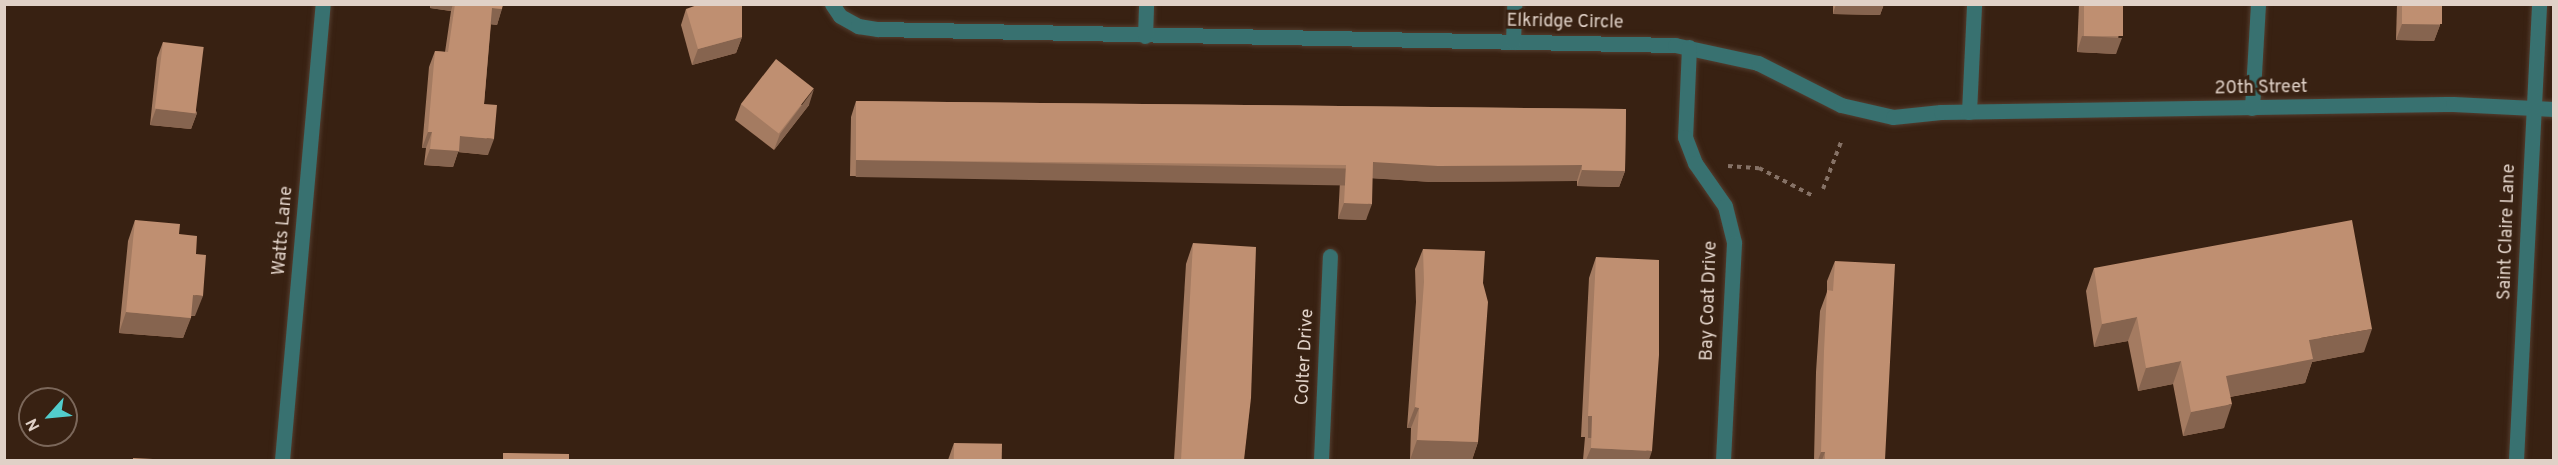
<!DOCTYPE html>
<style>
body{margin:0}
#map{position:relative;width:2558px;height:465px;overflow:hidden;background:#382112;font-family:Overpass,sans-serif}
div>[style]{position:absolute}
.path>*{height:4px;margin-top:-2px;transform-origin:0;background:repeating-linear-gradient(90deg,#867266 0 4.5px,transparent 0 9px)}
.roads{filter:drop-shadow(0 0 2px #533d2f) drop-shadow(0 0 2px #533d2f)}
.minor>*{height:15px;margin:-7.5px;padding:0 7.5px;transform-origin:7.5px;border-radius:7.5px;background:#387170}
.wall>*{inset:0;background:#a47b61}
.shaded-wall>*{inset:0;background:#86644f;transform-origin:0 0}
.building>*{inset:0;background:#bf8f71;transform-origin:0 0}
span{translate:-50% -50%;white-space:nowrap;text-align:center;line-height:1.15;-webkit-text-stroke:6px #382112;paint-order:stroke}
.street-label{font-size:18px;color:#e0d1c7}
.frame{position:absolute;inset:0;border:6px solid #e0d1c7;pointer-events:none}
.north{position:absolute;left:18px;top:387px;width:60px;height:60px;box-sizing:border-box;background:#382112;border:2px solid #7b675a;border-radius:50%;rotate:243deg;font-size:16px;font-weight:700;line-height:24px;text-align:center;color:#e0d1c7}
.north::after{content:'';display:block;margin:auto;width:21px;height:27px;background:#52cdcc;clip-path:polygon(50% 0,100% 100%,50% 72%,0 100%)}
</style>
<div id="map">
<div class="path">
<div style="left:1728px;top:166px;width:31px;rotate:4deg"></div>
<div style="left:1759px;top:168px;width:61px;rotate:27.4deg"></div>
<div style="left:1823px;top:189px;width:50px;rotate:-69deg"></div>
</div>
<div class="roads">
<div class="minor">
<div style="left:832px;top:4px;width:14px;rotate:56deg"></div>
<div style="left:840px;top:16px;width:21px;rotate:29deg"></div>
<div style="left:858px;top:26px;width:20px;rotate:9deg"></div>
<div style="left:878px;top:29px;width:797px;rotate:1.15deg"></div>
<div style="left:1675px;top:45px;width:85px;rotate:12.2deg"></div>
<div style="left:1758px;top:63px;width:93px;rotate:26.8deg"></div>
<div style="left:1841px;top:105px;width:53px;rotate:13deg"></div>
<div style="left:1893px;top:117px;width:48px;rotate:-5.9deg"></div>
<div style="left:1941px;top:112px;width:512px;rotate:-0.9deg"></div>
<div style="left:2453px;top:104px;width:101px;rotate:2.8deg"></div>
<div style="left:1145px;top:36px;width:32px;rotate:-88deg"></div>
<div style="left:1513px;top:42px;width:38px;rotate:-88deg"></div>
<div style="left:1689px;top:47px;width:90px;rotate:92.5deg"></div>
<div style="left:1685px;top:137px;width:28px;rotate:69deg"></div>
<div style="left:1695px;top:163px;width:52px;rotate:55.1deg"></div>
<div style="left:1725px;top:206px;width:38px;rotate:76deg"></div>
<div style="left:1734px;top:243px;width:217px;rotate:92.9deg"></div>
<div style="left:2252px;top:108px;width:104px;rotate:-86.7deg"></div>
<div style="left:1969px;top:112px;width:108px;rotate:-87.3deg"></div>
<div style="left:282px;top:460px;width:458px;rotate:-84.9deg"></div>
<div style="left:1321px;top:460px;width:204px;rotate:-87.5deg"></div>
<div style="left:2516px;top:460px;width:457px;rotate:-87.1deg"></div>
</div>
</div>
<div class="wall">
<div style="clip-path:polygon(430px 4px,503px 4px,497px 25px,491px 24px,484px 104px,488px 155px,458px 152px,453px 167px,424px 165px,426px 148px,422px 148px,429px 67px,435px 51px,445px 52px,451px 11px,430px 8px)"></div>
<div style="clip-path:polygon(1833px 4px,1884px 4px,1880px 15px,1833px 14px)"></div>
<div style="clip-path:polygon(2079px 4px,2123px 4px,2116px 54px,2077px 52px)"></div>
<div style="clip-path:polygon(2397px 4px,2442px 4px,2440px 25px,2434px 41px,2396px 40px)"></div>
<div style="clip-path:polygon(686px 9px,742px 37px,736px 53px,692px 65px,681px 25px)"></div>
<div style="clip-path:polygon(163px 42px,197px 113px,191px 129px,150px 125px,157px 58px)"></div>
<div style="clip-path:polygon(856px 101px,1626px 109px,1625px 171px,1619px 187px,1577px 186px,1577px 181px,1432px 182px,1372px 178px,1366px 220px,1338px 219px,1340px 181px,850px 176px,851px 117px)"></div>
<div style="clip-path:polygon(741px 104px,809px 105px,774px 150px,735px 120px)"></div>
<div style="clip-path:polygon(135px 220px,179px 234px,196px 254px,195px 316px,191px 316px,183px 338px,119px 333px,128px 241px)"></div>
<div style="clip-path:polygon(1193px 243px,1244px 460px,1174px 460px,1186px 264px)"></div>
<div style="clip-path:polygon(1423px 249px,1483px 283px,1478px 442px,1472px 460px,1410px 460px,1411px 428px,1407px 428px,1416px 302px,1415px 269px)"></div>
<div style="clip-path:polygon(1596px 257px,1649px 460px,1583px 460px,1585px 437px,1581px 437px,1589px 278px)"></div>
<div style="clip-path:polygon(1835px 261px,1885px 460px,1814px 460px,1816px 372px,1820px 311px,1827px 292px,1827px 281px)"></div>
<div style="clip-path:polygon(2094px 268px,2364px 352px,2312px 362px,2305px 383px,2230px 397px,2224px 428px,2183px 436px,2173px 384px,2138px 391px,2128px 341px,2094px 347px,2086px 291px)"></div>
<div style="clip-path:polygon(954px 443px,1001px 460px,948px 460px)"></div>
</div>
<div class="shaded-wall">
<div style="clip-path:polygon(431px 4px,453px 4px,451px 11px,430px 8px)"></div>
<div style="clip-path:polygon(1836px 4px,1884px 4px,1880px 15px,1833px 14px)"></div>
<div style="clip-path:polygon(492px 8px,502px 9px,497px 25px,486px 24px)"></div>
<div style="clip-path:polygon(2402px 24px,2440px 25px,2434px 41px,2396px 40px)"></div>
<div style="clip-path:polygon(2082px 36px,2122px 38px,2116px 54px,2077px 52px)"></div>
<div style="clip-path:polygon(742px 37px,736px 53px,692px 65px,698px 49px)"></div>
<div style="clip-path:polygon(814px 89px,809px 105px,774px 150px,780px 134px)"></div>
<div style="clip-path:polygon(156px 109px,197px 113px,191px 129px,150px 125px)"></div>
<div style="clip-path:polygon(428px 132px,432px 132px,426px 148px,422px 148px)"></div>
<div style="clip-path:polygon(460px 136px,494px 139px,488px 155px,458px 152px,453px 167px,424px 165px,430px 149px)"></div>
<div style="left:856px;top:160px;width:490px;height:17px;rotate:1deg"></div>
<div style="clip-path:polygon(1373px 162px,1582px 165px,1577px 181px,1432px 182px,1367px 178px)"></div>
<div style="clip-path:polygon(1582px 170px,1625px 171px,1619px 187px,1577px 186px)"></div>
<div style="clip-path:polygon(1344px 203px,1372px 204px,1366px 220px,1338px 219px)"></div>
<div style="clip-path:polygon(193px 295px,203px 296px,195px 316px,185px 315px)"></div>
<div style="clip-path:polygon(126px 312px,191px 318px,183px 338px,119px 333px)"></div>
<div style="clip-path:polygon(2137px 317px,2128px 341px,2094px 347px,2102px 324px)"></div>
<div style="clip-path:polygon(2372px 329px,2364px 352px,2312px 362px,2305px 383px,2218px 399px,2226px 376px,2309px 340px)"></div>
<div style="clip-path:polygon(2181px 361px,2173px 384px,2138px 391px,2146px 368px)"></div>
<div style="clip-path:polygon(2232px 404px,2224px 428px,2183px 436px,2191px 412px)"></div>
<div style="clip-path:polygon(1415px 407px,1419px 408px,1411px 428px,1407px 428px)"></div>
<div style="left:1588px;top:416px;width:4px;height:22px"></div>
<div style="clip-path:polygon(1417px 440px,1478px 442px,1472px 460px,1410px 460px)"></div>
<div style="clip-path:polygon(1591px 448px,1652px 451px,1649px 460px,1586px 460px)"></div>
<div style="clip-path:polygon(1821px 452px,1825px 452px,1822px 460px,1818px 460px)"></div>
</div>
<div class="building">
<div style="clip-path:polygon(455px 4px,503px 4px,502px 9px,492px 8px,484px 104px,497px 105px,494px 139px,460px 136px,459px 151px,430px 149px,432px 132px,428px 132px,435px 51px,448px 52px)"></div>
<div style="clip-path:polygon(700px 4px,742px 4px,742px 37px,698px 49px,686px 9px)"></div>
<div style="left:2084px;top:4px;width:39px;height:32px"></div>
<div style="left:2402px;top:4px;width:40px;height:20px"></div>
<div style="left:163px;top:42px;width:41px;height:67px;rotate:7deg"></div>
<div style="left:776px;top:59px;width:48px;height:57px;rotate:38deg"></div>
<div style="clip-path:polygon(856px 101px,1626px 109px,1625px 171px,1582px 170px,1582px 165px,1438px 166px,1373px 162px,1372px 204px,1344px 203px,1346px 165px,856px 160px)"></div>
<div style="clip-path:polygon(135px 220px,180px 224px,179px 234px,197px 236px,196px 254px,206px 255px,203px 296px,193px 295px,191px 318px,126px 312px)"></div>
<div style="clip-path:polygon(2352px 220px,2372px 329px,2309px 340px,2313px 359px,2226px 376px,2232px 404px,2191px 412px,2181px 361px,2146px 368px,2137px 317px,2102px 324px,2094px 268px)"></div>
<div style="clip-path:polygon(1193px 243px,1256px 247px,1251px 398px,1244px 460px,1181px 460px)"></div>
<div style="clip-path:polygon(1423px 249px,1485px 251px,1483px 283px,1488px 302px,1478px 442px,1417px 440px,1419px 408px,1415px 407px,1424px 282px)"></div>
<div style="clip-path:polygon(1596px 257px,1659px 260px,1659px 355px,1652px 451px,1591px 448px,1592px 416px,1588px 416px)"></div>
<div style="clip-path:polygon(1835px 261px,1895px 264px,1885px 460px,1825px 460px,1825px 452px,1821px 452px,1824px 351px,1827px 290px,1833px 291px)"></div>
<div style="left:954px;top:443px;width:48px;height:17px;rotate:1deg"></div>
<div style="clip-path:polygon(503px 453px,569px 454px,569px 460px,503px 460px)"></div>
<div style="clip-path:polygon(133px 458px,173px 460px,133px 460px)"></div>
</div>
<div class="street-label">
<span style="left:1565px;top:23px;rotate:1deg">Elkridge Circle</span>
<span style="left:2261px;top:89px;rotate:-1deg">20th Street</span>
<span style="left:284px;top:231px;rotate:-85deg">Watts Lane</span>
<span style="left:2508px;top:232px;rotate:-88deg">Saint Claire Lane</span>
<span style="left:1710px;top:301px;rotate:-88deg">Bay Coat Drive</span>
<span style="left:1306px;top:357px;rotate:-87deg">Colter Drive</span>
</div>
<div class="frame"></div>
<div class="north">N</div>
</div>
